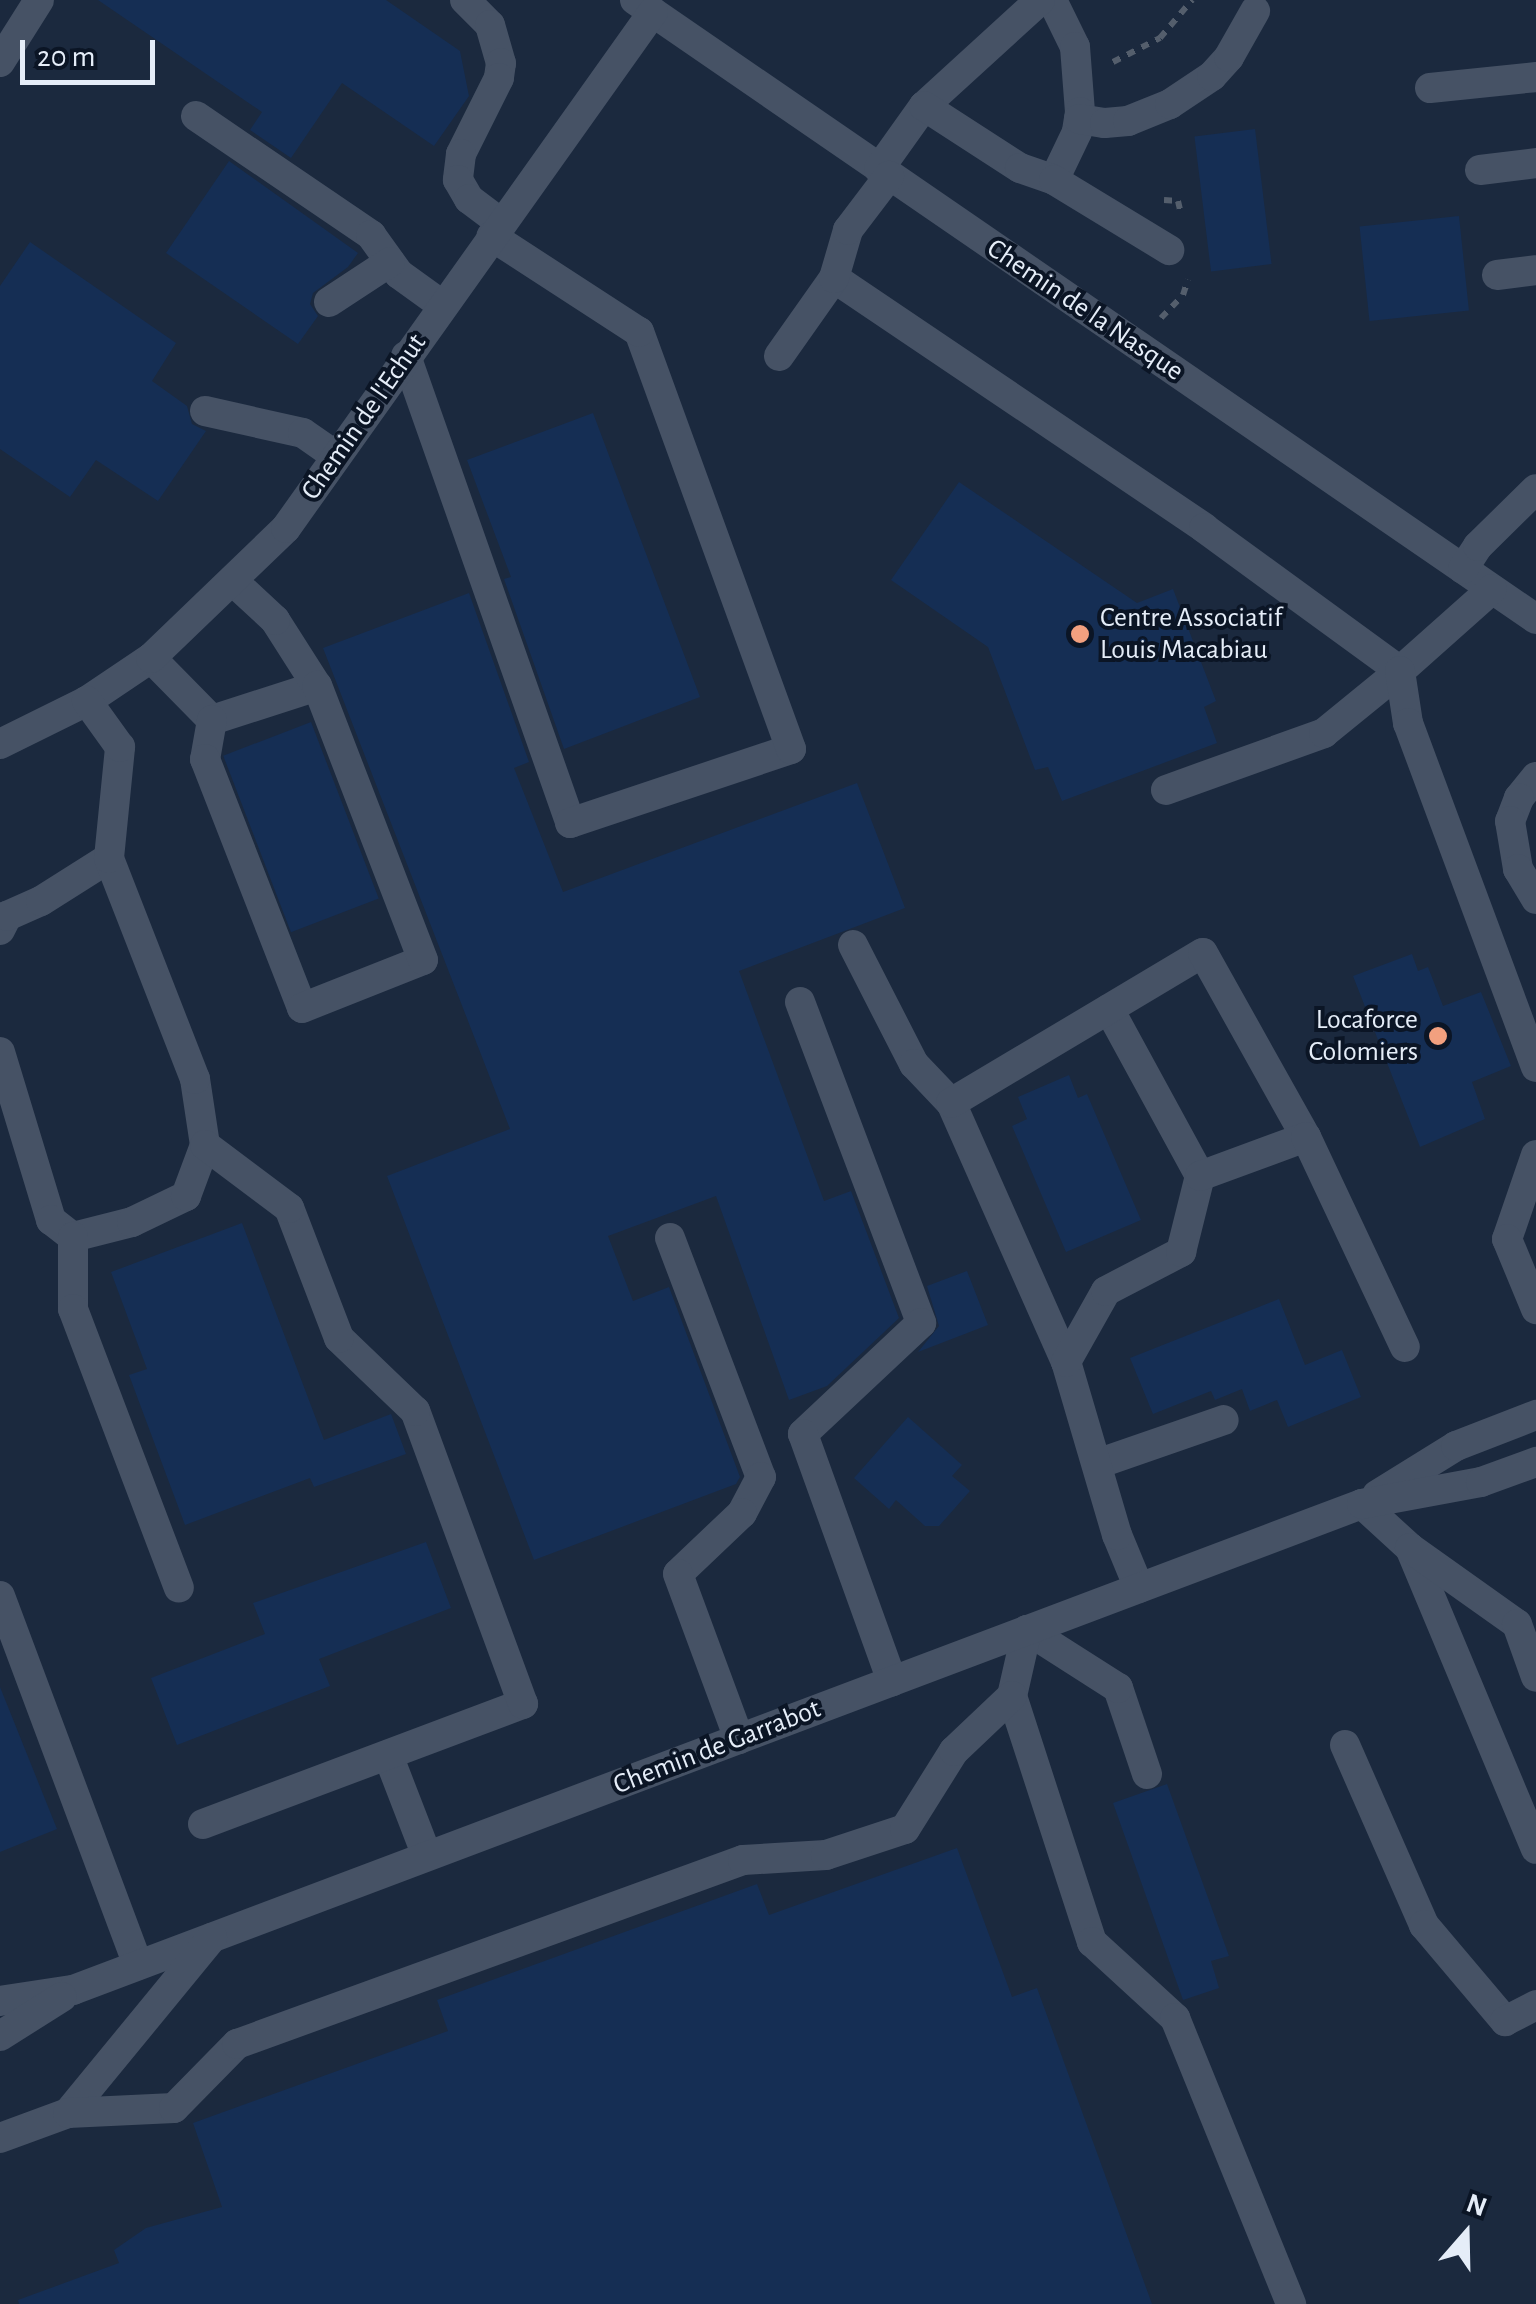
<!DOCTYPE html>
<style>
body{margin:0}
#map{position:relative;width:1536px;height:2304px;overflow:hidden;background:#141f2f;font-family:"Alegreya Sans",sans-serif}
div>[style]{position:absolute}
.built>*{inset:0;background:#1b293e;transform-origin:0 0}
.building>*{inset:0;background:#152e54;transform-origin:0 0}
.path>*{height:6px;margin-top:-3px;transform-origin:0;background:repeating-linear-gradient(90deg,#545e6c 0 8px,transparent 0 16px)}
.minor>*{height:30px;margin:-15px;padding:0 15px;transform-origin:15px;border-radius:15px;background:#465265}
.dots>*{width:28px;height:28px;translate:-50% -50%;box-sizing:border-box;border:5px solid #0b1525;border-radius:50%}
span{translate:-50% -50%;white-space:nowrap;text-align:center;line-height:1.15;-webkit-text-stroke:8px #0b1525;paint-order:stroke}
.street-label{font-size:28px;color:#e5edf8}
.poi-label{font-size:28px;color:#e5edf8}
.left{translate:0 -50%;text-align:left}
.right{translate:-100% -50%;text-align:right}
.north{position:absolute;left:1416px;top:2184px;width:100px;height:100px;-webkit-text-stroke:8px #0b1525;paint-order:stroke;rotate:20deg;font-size:28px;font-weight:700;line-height:40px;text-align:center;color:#e5edf8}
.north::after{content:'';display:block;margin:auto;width:35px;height:45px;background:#e5edf8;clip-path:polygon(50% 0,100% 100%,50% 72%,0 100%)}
.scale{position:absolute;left:20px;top:40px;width:135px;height:45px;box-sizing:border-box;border:5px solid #e5edf8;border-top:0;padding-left:12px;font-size:30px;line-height:35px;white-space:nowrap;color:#e5edf8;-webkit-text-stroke:8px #0b1525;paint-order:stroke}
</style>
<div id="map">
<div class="built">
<div style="left:0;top:0;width:1536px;height:2304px"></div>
</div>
<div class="building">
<div style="clip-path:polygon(98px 0,386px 0,460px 51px,469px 96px,434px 146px,342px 83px,291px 158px,250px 130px,262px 112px)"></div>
<div style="left:1255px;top:129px;width:136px;height:61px;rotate:83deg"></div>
<div style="clip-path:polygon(229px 161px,358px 253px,348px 267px,313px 293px,310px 304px,318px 316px,298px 344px,166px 253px)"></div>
<div style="left:1459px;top:216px;width:95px;height:100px;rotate:84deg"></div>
<div style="clip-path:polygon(30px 242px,176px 343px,152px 381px,187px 406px,192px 424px,206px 431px,158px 501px,96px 460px,70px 497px,0 449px,0 286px)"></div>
<div style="clip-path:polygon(593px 413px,700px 697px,564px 749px,504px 579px,511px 577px,467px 460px)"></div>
<div style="clip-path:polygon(959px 482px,1137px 603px,1173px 589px,1216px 701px,1204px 707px,1217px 743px,1062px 801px,1048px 767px,1035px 770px,988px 647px,891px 580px)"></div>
<div style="clip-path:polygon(469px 593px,529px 762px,514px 768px,563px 892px,857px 783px,905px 908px,739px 971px,824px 1201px,851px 1191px,899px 1318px,827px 1386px,789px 1400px,716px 1196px,608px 1236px,633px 1301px,669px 1287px,740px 1477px,736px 1484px,534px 1560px,387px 1176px,510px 1129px,323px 648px)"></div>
<div style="left:311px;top:722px;width:189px;height:94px;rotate:69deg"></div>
<div style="clip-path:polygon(1412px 954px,1418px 971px,1428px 967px,1443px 1006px,1481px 992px,1511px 1066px,1472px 1082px,1485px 1119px,1420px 1147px,1353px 976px)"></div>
<div style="clip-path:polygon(1069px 1075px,1078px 1098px,1087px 1094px,1141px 1220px,1066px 1252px,1012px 1126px,1027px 1119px,1018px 1097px)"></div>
<div style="clip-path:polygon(242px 1223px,324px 1440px,391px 1414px,406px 1454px,314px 1487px,310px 1478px,185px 1525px,129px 1375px,147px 1369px,111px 1272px)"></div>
<div style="clip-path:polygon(967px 1271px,988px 1325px,918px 1352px,939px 1326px,927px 1286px)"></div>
<div style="clip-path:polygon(1279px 1299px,1305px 1365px,1342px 1350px,1361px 1397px,1288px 1427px,1277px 1400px,1250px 1411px,1242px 1389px,1215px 1400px,1211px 1391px,1153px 1414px,1130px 1358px)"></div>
<div style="clip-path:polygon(908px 1417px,962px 1465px,952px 1476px,970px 1491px,939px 1526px,925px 1526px,896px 1500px,889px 1509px,854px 1478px)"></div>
<div style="clip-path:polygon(426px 1542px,451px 1608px,319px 1659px,330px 1686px,177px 1745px,151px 1678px,265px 1634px,253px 1603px)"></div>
<div style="clip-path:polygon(0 1687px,57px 1829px,0 1852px)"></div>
<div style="clip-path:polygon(1167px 1784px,1229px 1956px,1211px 1961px,1219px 1988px,1183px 2000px,1113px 1803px)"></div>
<div style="clip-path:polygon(957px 1848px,1012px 1997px,1037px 1988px,1152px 2304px,19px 2304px,18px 2300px,119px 2263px,114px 2250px,146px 2228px,222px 2207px,193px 2123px,448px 2031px,437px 2000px,757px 1884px,769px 1915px)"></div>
</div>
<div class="path">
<div style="left:1113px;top:62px;width:53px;rotate:-27.1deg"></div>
<div style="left:1160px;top:38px;width:50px;rotate:-49.9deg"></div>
<div style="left:1164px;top:200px;width:14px;rotate:4deg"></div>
<div style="left:1178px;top:201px;width:13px;rotate:77deg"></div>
<div style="left:1161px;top:318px;width:32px;rotate:-46deg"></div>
<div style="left:1183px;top:295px;width:16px;rotate:-72deg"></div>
</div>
<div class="minor">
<div style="left:465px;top:0;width:35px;rotate:45deg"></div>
<div style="left:490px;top:25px;width:40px;rotate:74deg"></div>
<div style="left:501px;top:63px;width:15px;rotate:98deg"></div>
<div style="left:499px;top:78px;width:85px;rotate:116.6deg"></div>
<div style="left:461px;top:154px;width:26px;rotate:97deg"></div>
<div style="left:458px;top:180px;width:22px;rotate:60deg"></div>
<div style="left:469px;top:199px;width:40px;rotate:37deg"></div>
<div style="left:635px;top:0;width:1093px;rotate:34.49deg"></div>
<div style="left:1052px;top:0;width:52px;rotate:63.9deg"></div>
<div style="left:1075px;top:47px;width:65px;rotate:85.6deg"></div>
<div style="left:1080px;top:112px;width:20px;rotate:99deg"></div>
<div style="left:1077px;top:132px;width:53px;rotate:115.6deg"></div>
<div style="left:0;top:62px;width:73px;rotate:-57.8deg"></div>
<div style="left:1430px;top:88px;width:107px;rotate:-5.9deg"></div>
<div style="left:924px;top:106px;width:157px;rotate:-42.4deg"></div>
<div style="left:196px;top:116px;width:212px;rotate:34.2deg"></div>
<div style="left:371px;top:235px;width:48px;rotate:54.3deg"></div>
<div style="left:399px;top:274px;width:53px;rotate:35.8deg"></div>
<div style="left:1079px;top:119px;width:26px;rotate:9deg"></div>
<div style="left:1105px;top:123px;width:23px;rotate:-5deg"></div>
<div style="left:1128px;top:121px;width:45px;rotate:-22deg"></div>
<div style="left:1170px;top:104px;width:50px;rotate:-33.7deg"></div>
<div style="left:1212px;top:76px;width:25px;rotate:-48deg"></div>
<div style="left:1229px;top:57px;width:53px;rotate:-60.5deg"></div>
<div style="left:879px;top:169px;width:77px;rotate:-54.5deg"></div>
<div style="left:924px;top:106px;width:114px;rotate:32.9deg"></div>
<div style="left:1020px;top:168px;width:36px;rotate:19deg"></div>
<div style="left:1054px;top:180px;width:135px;rotate:31.3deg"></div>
<div style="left:1480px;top:170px;width:56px;rotate:-7.1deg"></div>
<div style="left:1497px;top:275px;width:39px;rotate:-7deg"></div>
<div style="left:834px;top:278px;width:447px;rotate:34deg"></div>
<div style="left:1204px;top:528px;width:243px;rotate:36.1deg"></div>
<div style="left:1400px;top:671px;width:123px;rotate:-41.7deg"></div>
<div style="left:329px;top:302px;width:73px;rotate:-33.3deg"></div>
<div style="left:406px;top:356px;width:495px;rotate:70.6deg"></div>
<div style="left:570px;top:823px;width:233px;rotate:-18.5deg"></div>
<div style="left:791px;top:749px;width:444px;rotate:-110deg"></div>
<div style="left:639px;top:332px;width:176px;rotate:-147deg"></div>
<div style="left:779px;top:356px;width:95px;rotate:-54.8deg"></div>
<div style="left:834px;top:278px;width:50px;rotate:-73.7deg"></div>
<div style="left:848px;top:230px;width:68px;rotate:-52.8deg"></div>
<div style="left:205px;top:411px;width:100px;rotate:12.7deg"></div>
<div style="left:303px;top:433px;width:40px;rotate:34.9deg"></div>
<div style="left:1463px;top:569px;width:27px;rotate:-57deg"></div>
<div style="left:1478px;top:546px;width:81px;rotate:-44.5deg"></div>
<div style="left:151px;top:658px;width:87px;rotate:45.5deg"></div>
<div style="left:212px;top:720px;width:110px;rotate:-17.9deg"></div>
<div style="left:317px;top:686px;width:78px;rotate:-122.5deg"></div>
<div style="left:275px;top:620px;width:56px;rotate:-137.2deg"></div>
<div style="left:212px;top:720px;width:40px;rotate:100deg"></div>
<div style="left:205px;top:759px;width:267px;rotate:68.7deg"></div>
<div style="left:302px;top:1008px;width:130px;rotate:-21.6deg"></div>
<div style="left:423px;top:960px;width:294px;rotate:-111.1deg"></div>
<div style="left:0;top:744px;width:97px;rotate:-26.3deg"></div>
<div style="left:87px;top:701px;width:77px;rotate:-33.9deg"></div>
<div style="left:151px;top:658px;width:187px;rotate:-43.9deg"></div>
<div style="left:286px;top:528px;width:633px;rotate:-54.58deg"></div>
<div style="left:1536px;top:777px;width:27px;rotate:129deg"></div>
<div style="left:1519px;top:798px;width:25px;rotate:111deg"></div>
<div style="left:1510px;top:821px;width:49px;rotate:80.5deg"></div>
<div style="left:1518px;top:869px;width:35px;rotate:59deg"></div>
<div style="left:1166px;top:790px;width:168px;rotate:-19.8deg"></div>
<div style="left:1324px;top:733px;width:98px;rotate:-39.2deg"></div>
<div style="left:1400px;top:671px;width:53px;rotate:81.3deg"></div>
<div style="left:1408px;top:723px;width:367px;rotate:69.6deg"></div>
<div style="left:0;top:930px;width:16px;rotate:-63deg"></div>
<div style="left:7px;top:916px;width:37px;rotate:-24deg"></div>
<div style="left:41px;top:901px;width:80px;rotate:-32.3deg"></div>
<div style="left:853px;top:945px;width:134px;rotate:62.9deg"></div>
<div style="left:914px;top:1064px;width:54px;rotate:46.5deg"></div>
<div style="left:800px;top:1002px;width:343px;rotate:69.3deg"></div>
<div style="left:921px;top:1323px;width:162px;rotate:136.8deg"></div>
<div style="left:803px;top:1434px;width:263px;rotate:70.2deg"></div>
<div style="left:1109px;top:1009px;width:190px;rotate:61.4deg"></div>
<div style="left:0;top:1052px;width:176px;rotate:73.1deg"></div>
<div style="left:51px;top:1220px;width:28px;rotate:38deg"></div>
<div style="left:73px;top:1237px;width:61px;rotate:-14.3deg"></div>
<div style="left:132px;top:1222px;width:60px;rotate:-25.7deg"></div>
<div style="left:186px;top:1196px;width:54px;rotate:-69.6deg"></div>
<div style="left:205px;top:1145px;width:67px;rotate:-98.6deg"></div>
<div style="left:195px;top:1079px;width:237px;rotate:-111.3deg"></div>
<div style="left:109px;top:858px;width:112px;rotate:-84.3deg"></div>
<div style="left:120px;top:747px;width:57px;rotate:-125.7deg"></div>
<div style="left:1536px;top:1155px;width:89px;rotate:109deg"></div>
<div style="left:1507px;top:1239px;width:76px;rotate:67.5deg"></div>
<div style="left:73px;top:1237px;width:72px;rotate:90deg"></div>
<div style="left:73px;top:1309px;width:298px;rotate:69.2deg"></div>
<div style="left:670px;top:1238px;width:256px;rotate:69.2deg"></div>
<div style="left:761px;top:1477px;width:41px;rotate:117.8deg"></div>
<div style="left:742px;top:1513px;width:88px;rotate:136.4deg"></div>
<div style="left:678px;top:1574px;width:176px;rotate:69.7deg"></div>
<div style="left:1066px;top:1362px;width:283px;rotate:-113.9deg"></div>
<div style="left:951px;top:1103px;width:293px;rotate:-30.8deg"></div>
<div style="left:1203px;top:953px;width:211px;rotate:60.8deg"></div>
<div style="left:1097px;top:1464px;width:134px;rotate:-19.1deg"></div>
<div style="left:1377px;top:1495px;width:93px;rotate:-31.8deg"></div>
<div style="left:1456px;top:1446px;width:86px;rotate:-21.2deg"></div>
<div style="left:1362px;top:1504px;width:65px;rotate:42.5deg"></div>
<div style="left:1410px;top:1548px;width:326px;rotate:67.3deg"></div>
<div style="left:1410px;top:1548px;width:131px;rotate:35.4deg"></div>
<div style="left:1517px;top:1624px;width:56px;rotate:70.3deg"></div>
<div style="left:1139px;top:1588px;width:57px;rotate:-112.5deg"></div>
<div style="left:1117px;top:1535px;width:180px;rotate:-106.4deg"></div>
<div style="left:1066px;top:1362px;width:81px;rotate:-60.6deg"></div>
<div style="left:1106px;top:1291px;width:85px;rotate:-27.5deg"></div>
<div style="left:1181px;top:1252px;width:78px;rotate:-76deg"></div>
<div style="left:1200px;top:1176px;width:113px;rotate:-20.2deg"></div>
<div style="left:1306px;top:1137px;width:232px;rotate:64.8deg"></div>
<div style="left:0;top:1596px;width:394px;rotate:69.5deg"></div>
<div style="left:1345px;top:1745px;width:197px;rotate:66.3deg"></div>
<div style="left:1424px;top:1925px;width:126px;rotate:49.8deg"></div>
<div style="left:1505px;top:2021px;width:35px;rotate:-27deg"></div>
<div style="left:388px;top:1755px;width:108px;rotate:68.9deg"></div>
<div style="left:1147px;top:1774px;width:91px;rotate:-108.6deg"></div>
<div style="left:1118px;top:1688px;width:108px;rotate:-147.5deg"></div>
<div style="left:1027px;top:1630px;width:68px;rotate:102.8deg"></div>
<div style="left:1012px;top:1696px;width:259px;rotate:72deg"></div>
<div style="left:1092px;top:1942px;width:113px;rotate:42.5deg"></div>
<div style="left:1175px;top:2018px;width:309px;rotate:67.9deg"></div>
<div style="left:203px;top:1824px;width:342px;rotate:-20.6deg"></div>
<div style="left:523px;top:1704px;width:312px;rotate:-110.2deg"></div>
<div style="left:415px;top:1411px;width:105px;rotate:-136.2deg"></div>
<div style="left:339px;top:1338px;width:139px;rotate:-111deg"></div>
<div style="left:289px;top:1208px;width:105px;rotate:-143.1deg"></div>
<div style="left:0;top:2001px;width:74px;rotate:-8.6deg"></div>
<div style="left:73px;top:1990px;width:1378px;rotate:-20.66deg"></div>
<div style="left:1362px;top:1504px;width:121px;rotate:-10.5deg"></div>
<div style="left:1481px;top:1482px;width:59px;rotate:-20deg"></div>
<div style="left:0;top:2036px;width:73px;rotate:-32.2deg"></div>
<div style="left:68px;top:2113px;width:227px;rotate:-50.6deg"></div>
<div style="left:0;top:2138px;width:72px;rotate:-20.2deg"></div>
<div style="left:68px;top:2113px;width:106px;rotate:-2.7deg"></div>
<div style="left:174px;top:2108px;width:90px;rotate:-45.5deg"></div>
<div style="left:237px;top:2044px;width:538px;rotate:-19.98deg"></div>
<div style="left:743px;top:1860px;width:83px;rotate:-3.4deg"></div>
<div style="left:826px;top:1855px;width:83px;rotate:-18.2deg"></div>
<div style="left:905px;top:1829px;width:92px;rotate:-57.9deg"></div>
<div style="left:954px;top:1751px;width:80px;rotate:-43.5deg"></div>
</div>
<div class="dots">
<div style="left:1080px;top:634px;background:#f2a07f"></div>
<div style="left:1438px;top:1036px;background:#f2a07f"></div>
</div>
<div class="street-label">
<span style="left:1085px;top:310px;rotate:34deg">Chemin de la Nasque</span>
<span style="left:364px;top:417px;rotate:-55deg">Chemin de l'Echut</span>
<span style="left:717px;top:1747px;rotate:-21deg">Chemin de Garrabot</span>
</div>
<div class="poi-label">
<span class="left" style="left:1100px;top:634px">Centre Associatif<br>Louis Macabiau</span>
<span class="right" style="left:1418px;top:1036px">Locaforce<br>Colomiers</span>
</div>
<div class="north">N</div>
<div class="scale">20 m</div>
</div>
